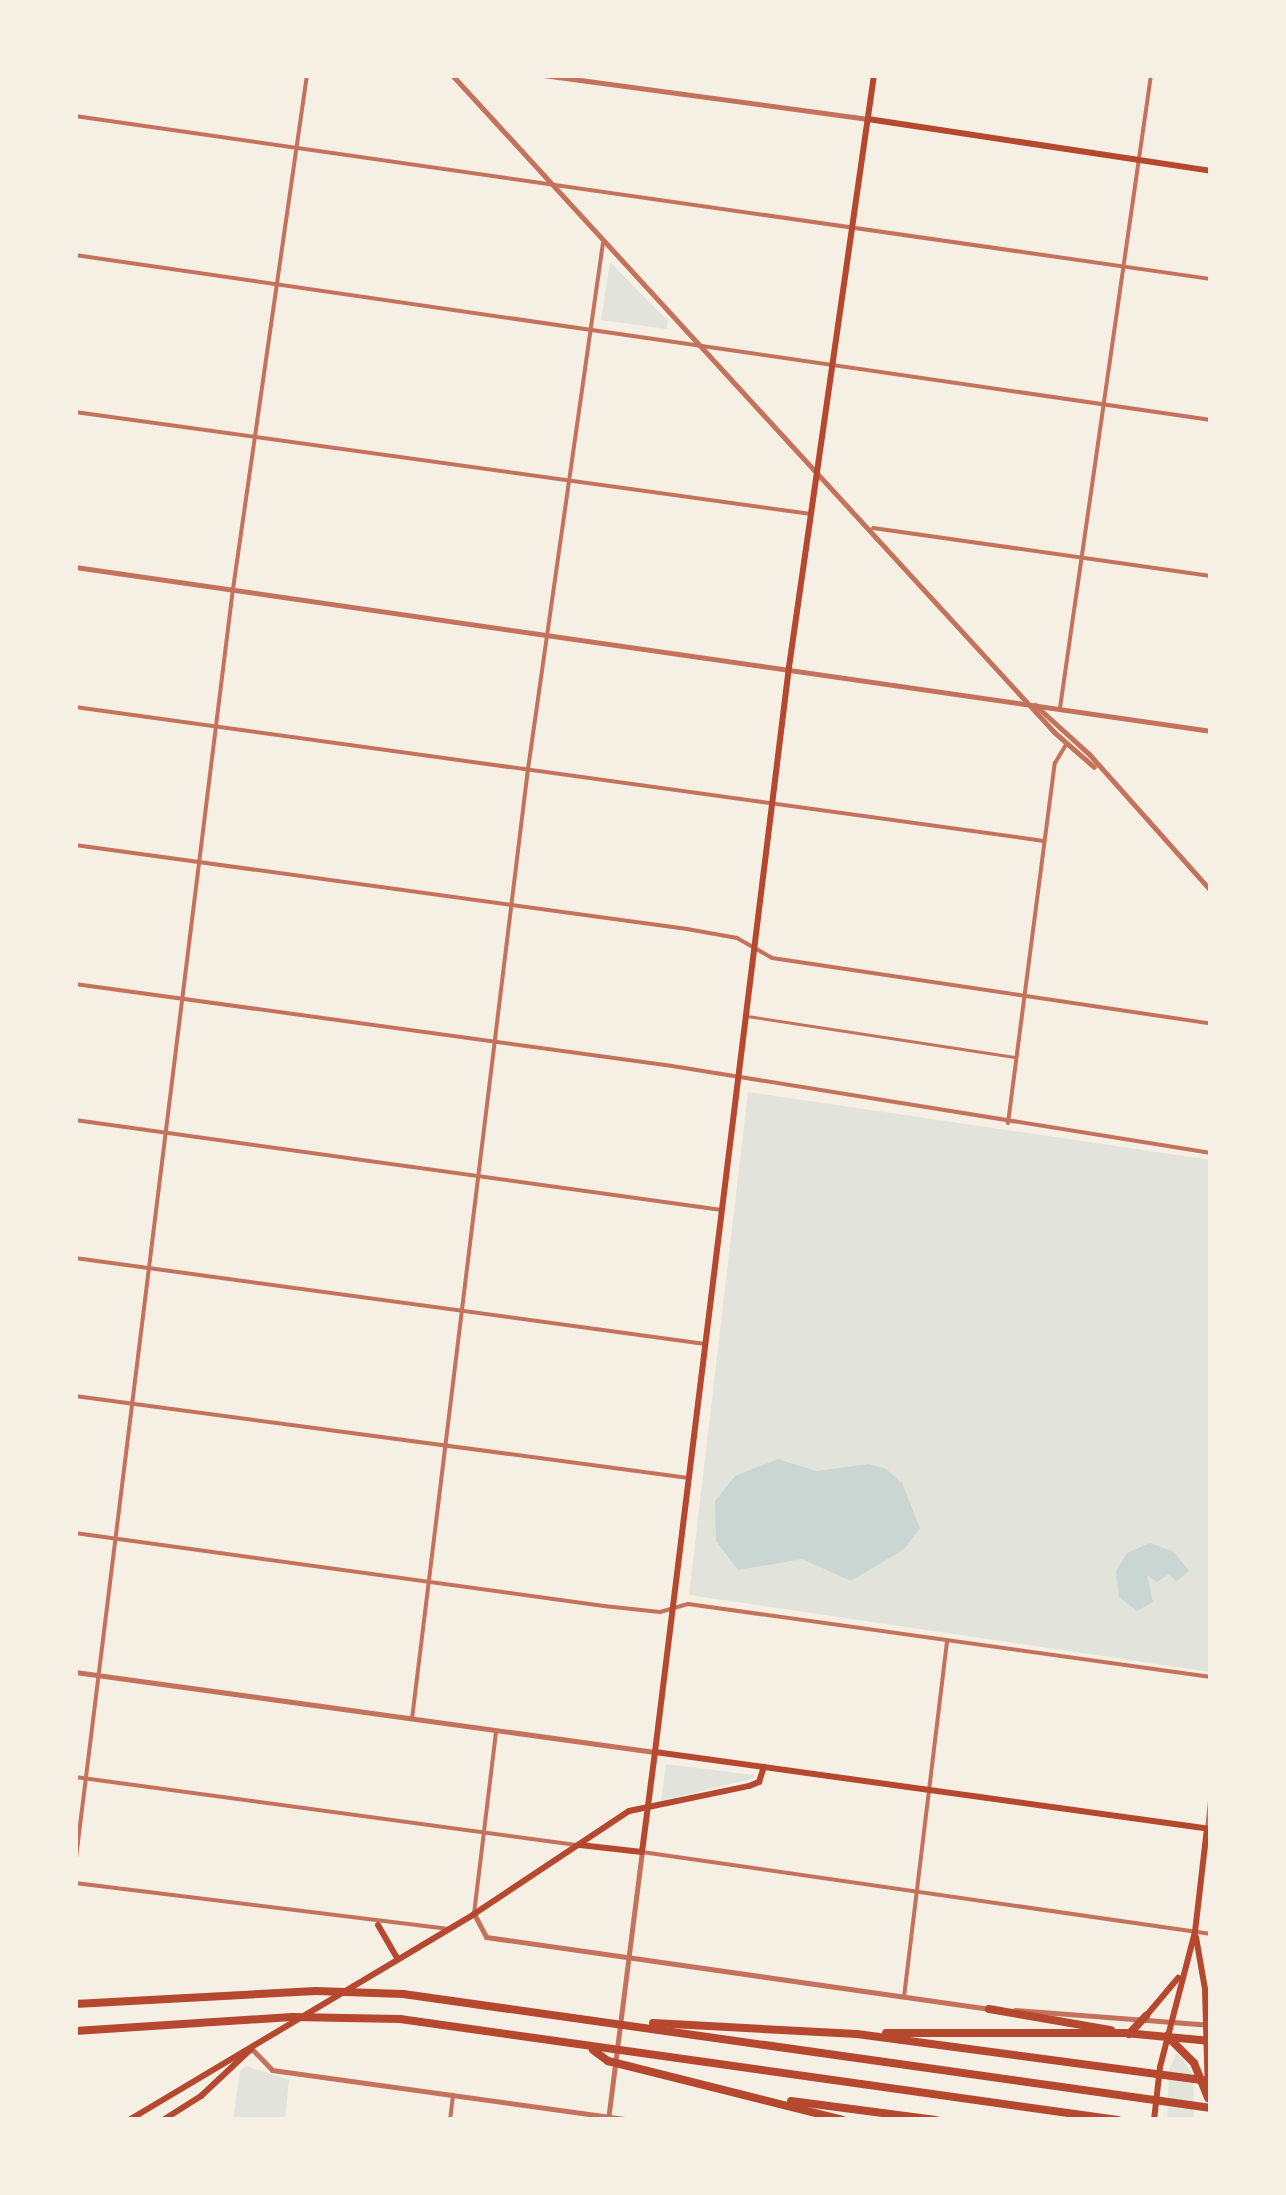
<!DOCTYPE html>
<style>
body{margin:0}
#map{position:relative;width:1286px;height:2195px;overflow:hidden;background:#f6efe4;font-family:"Roboto Condensed",sans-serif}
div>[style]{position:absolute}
.green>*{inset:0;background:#e2e4dc}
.water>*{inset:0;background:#c9d6d2}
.service>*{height:2.5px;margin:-1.25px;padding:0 1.25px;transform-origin:1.25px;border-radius:1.25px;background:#c5725c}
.minor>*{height:4px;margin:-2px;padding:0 2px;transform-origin:2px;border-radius:2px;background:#c5725c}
.tertiary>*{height:5px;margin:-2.5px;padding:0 2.5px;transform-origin:2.5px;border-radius:2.5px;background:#c5725c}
.secondary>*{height:6px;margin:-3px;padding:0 3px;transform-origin:3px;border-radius:3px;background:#b5482f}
.primary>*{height:6px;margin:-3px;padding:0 3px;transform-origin:3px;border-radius:3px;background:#b5482f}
.motorway>*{height:8px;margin:-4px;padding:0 4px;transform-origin:4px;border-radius:4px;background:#b5482f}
span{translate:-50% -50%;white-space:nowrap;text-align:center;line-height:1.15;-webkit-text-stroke:8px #f6efe4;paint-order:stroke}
.frame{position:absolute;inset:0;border:78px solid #f6efe4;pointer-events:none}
</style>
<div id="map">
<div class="green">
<div style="clip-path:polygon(610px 262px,668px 321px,667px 329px,601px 320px)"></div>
<div style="clip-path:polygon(748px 1092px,1211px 1160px,1211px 1672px,689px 1595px)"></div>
<div style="clip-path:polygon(666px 1764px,754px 1775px,755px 1778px,661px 1801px)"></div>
<div style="clip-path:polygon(1177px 2052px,1193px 2075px,1194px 2120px,1167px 2120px,1169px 2070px)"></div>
<div style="clip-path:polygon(246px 2066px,289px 2080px,285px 2120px,233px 2120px,240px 2071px)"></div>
</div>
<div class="water">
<div style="clip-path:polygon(778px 1459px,816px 1471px,869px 1464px,886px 1469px,902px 1483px,920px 1528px,904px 1549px,851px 1581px,802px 1559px,738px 1570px,716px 1541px,715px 1501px,735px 1476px)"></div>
<div style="clip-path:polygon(1150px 1543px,1174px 1552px,1189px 1571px,1176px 1582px,1169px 1574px,1157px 1582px,1147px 1575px,1153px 1602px,1137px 1611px,1119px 1597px,1116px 1571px,1127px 1553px)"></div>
</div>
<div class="service">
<div style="left:747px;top:1016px;width:272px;rotate:8.7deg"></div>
</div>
<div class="minor">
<div style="left:75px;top:116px;width:1148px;rotate:8.17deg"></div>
<div style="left:75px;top:255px;width:1148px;rotate:8.26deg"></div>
<div style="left:75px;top:412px;width:743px;rotate:7.89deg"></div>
<div style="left:873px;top:528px;width:341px;rotate:8.1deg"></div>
<div style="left:75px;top:707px;width:978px;rotate:7.87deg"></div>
<div style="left:1060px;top:708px;width:640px;rotate:-81.82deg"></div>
<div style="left:75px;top:845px;width:618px;rotate:7.82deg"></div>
<div style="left:687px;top:929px;width:51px;rotate:10.2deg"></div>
<div style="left:737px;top:938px;width:40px;rotate:29.7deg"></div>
<div style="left:772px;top:958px;width:444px;rotate:8.5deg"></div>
<div style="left:75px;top:984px;width:603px;rotate:7.82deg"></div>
<div style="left:672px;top:1066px;width:546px;rotate:9.17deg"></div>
<div style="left:75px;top:1120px;width:653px;rotate:7.92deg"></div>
<div style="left:1008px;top:1123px;width:363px;rotate:-82.6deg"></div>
<div style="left:1055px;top:763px;width:21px;rotate:-59deg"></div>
<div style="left:75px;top:1258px;width:636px;rotate:7.77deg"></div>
<div style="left:75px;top:1396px;width:619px;rotate:7.61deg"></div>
<div style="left:75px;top:1533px;width:534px;rotate:7.86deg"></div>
<div style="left:604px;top:1606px;width:56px;rotate:6.1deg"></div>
<div style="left:660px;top:1612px;width:29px;rotate:-16deg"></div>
<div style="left:688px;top:1604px;width:528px;rotate:7.95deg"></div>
<div style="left:412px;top:1719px;width:957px;rotate:-83.04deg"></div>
<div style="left:528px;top:769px;width:531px;rotate:-81.89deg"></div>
<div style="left:75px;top:1777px;width:506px;rotate:7.73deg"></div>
<div style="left:642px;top:1852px;width:575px;rotate:8.2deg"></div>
<div style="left:75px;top:1866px;width:1287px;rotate:-82.95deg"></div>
<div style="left:233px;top:589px;width:519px;rotate:-81.81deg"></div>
<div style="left:75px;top:1883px;width:377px;rotate:7deg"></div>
<div style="left:474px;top:1914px;width:184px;rotate:-83.1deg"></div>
<div style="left:904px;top:1997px;width:359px;rotate:-83.1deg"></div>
<div style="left:450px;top:2120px;width:25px;rotate:-83deg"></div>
</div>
<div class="tertiary">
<div style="left:452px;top:75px;width:891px;rotate:47.5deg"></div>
<div style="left:1054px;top:732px;width:53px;rotate:41.2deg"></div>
<div style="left:543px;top:75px;width:328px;rotate:7.7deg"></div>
<div style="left:75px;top:567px;width:1148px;rotate:8.21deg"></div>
<div style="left:1035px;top:705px;width:73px;rotate:42.2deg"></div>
<div style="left:1089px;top:754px;width:183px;rotate:48.3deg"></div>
<div style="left:75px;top:1672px;width:585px;rotate:7.85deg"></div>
<div style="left:1207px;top:1829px;width:39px;rotate:-84deg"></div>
<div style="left:474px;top:1914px;width:26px;rotate:62deg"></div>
<div style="left:486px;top:1937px;width:509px;rotate:8.13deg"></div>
<div style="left:1015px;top:2010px;width:197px;rotate:4.4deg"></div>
<div style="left:251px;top:2048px;width:30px;rotate:46deg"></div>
<div style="left:272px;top:2070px;width:365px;rotate:7.9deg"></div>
<div style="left:608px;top:2120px;width:270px;rotate:-82.8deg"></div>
</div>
<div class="secondary">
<div style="left:868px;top:119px;width:347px;rotate:8.6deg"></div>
<div style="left:655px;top:1752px;width:1093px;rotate:-82.96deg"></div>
<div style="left:789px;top:667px;width:598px;rotate:-81.83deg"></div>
<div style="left:1196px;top:1937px;width:53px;rotate:80.2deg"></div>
<div style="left:1205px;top:1989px;width:105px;rotate:88.4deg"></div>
<div style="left:1146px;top:2016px;width:50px;rotate:-49.9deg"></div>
<div style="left:1154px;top:2120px;width:53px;rotate:-83.5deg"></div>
<div style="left:1160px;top:2067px;width:139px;rotate:-75.5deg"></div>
<div style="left:1195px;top:1932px;width:104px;rotate:-83.4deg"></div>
</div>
<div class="primary">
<div style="left:580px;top:1845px;width:62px;rotate:6.4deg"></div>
<div style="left:642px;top:1852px;width:101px;rotate:-82.6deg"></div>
<div style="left:655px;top:1752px;width:561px;rotate:7.88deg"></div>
<div style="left:378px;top:1925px;width:39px;rotate:60deg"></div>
<div style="left:129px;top:2120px;width:402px;rotate:-30.8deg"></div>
<div style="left:474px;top:1914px;width:186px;rotate:-33.6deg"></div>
<div style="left:629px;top:1811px;width:123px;rotate:-11.8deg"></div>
<div style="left:749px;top:1786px;width:11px;rotate:-22deg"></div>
<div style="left:759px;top:1782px;width:16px;rotate:-72deg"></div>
<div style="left:163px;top:2120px;width:45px;rotate:-32.3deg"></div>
<div style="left:201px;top:2096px;width:69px;rotate:-43.2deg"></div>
</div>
<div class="motorway">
<div style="left:75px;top:2004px;width:241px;rotate:-3.1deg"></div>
<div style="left:316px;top:1991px;width:87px;rotate:2deg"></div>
<div style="left:403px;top:1994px;width:816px;rotate:8.03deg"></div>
<div style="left:989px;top:2009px;width:124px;rotate:9.8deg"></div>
<div style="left:653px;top:2023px;width:204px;rotate:3.1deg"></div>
<div style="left:857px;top:2034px;width:357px;rotate:7.6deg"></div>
<div style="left:75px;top:2031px;width:217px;rotate:-3.7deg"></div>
<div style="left:292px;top:2017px;width:108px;rotate:1.1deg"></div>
<div style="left:400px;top:2019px;width:725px;rotate:8.01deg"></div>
<div style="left:886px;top:2033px;width:239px"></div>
<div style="left:1125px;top:2033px;width:86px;rotate:5.3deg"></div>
<div style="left:1129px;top:2034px;width:25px;rotate:-47deg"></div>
<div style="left:1167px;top:2036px;width:38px;rotate:45deg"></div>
<div style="left:1194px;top:2063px;width:38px;rotate:68deg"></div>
<div style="left:593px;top:2050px;width:19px;rotate:36deg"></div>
<div style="left:608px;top:2061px;width:242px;rotate:14.1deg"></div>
<div style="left:791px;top:2101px;width:146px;rotate:7.5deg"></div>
</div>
<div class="frame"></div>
</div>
